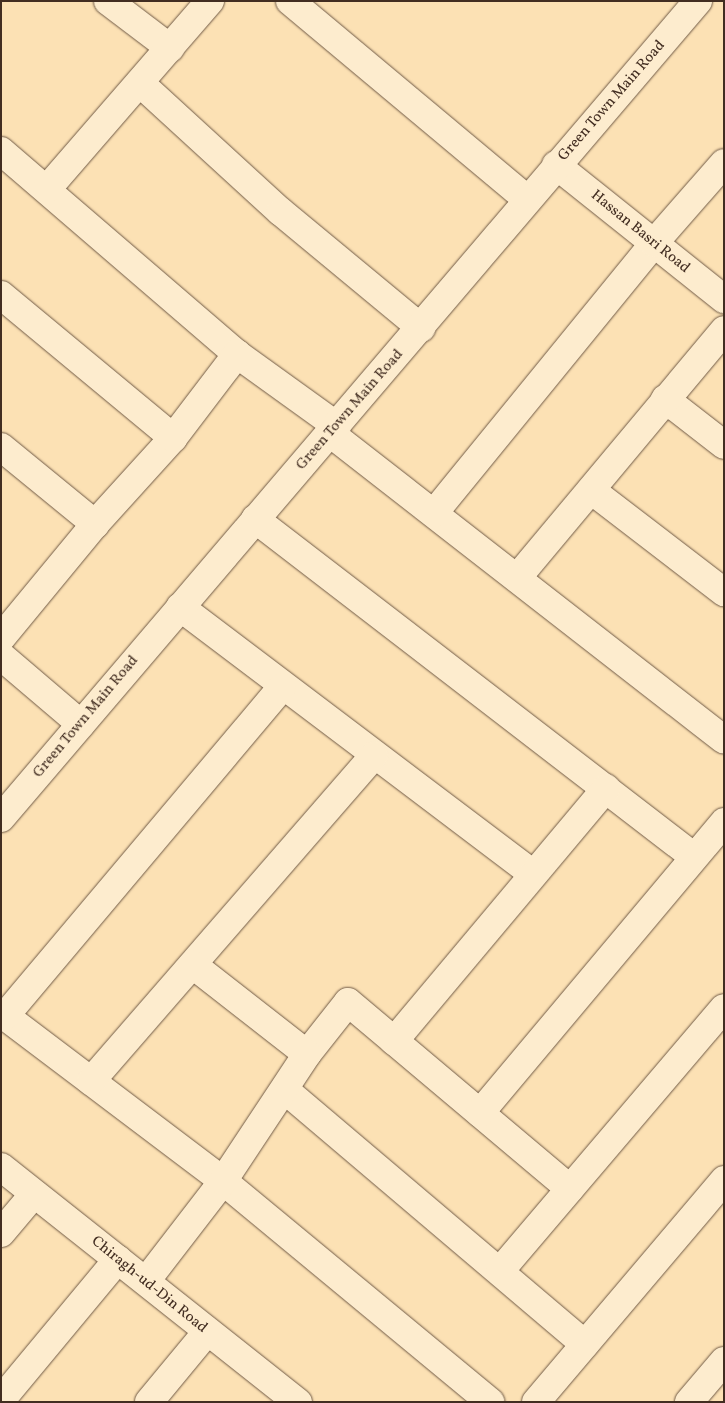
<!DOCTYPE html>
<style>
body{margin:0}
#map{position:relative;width:725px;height:1403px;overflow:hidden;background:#fce1b4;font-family:Vollkorn,serif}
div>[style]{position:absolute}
.roads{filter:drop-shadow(0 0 1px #705a46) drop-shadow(0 0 1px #705a46)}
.minor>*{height:28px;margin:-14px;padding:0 14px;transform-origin:14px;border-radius:14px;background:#fdecce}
span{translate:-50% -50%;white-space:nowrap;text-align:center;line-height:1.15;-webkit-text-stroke:5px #fdecce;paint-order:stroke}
.street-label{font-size:15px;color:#422d21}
.frame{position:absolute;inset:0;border:2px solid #422d21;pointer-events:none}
</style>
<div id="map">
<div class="roads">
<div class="minor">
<div style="left:108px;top:1px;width:78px;rotate:37.2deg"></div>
<div style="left:290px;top:1px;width:309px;rotate:39.9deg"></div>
<div style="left:140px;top:83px;width:191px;rotate:42.5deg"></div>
<div style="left:281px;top:212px;width:182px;rotate:39.6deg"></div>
<div style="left:1px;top:151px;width:311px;rotate:40.7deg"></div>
<div style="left:237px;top:354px;width:123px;rotate:35.8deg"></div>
<div style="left:556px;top:165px;width:215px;rotate:38.6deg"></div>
<div style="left:47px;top:189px;width:249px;rotate:-49.1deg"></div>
<div style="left:1px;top:295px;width:224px;rotate:39.7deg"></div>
<div style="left:665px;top:399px;width:75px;rotate:37.9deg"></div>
<div style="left:330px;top:433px;width:499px;rotate:37.9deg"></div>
<div style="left:1px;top:447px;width:122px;rotate:39.3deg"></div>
<div style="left:591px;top:490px;width:168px;rotate:37.5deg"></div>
<div style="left:434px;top:513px;width:348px;rotate:-50.8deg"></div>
<div style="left:654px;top:243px;width:106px;rotate:-48.8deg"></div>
<div style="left:255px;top:519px;width:554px;rotate:37.59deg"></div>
<div style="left:517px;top:578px;width:323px;rotate:-50.1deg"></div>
<div style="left:180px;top:607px;width:441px;rotate:37.1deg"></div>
<div style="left:1px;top:638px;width:148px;rotate:-50.5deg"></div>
<div style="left:95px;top:524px;width:116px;rotate:-47.8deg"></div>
<div style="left:173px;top:438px;width:106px;rotate:-52.7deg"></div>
<div style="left:1px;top:656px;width:105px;rotate:40.4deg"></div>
<div style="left:1px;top:818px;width:1074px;rotate:-49.53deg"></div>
<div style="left:1px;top:1013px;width:278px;rotate:37.1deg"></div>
<div style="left:223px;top:1181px;width:347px;rotate:39.6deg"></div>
<div style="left:5px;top:1016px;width:430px;rotate:-49.9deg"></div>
<div style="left:394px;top:1041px;width:330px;rotate:-50deg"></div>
<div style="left:307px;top:1054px;width:66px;rotate:-51.7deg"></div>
<div style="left:348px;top:1002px;width:290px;rotate:40.1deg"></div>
<div style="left:91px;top:1081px;width:431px;rotate:-49deg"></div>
<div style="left:285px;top:1090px;width:393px;rotate:40.3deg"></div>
<div style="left:480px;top:1113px;width:380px;rotate:-50deg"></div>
<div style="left:1px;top:1167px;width:379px;rotate:38.4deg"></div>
<div style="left:1px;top:1233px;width:51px;rotate:-49.8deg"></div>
<div style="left:500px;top:1271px;width:345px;rotate:-49.6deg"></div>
<div style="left:146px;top:1281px;width:126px;rotate:-52.4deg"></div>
<div style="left:223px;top:1181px;width:152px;rotate:-56.5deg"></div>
<div style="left:307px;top:1054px;width:145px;rotate:-142deg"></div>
<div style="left:1px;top:1400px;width:183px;rotate:-50.3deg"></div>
<div style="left:149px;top:1402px;width:91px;rotate:-50.4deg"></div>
<div style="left:536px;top:1402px;width:291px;rotate:-49.7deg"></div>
<div style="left:689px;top:1402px;width:54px;rotate:-49.5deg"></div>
</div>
</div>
<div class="street-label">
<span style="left:612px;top:101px;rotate:-49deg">Green Town Main Road</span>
<span style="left:640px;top:232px;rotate:39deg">Hassan Basri Road</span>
<span style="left:350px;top:410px;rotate:-49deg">Green Town Main Road</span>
<span style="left:86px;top:717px;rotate:-50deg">Green Town Main Road</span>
<span style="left:149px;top:1285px;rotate:39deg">Chiragh-ud-Din Road</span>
</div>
<div class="frame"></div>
</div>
